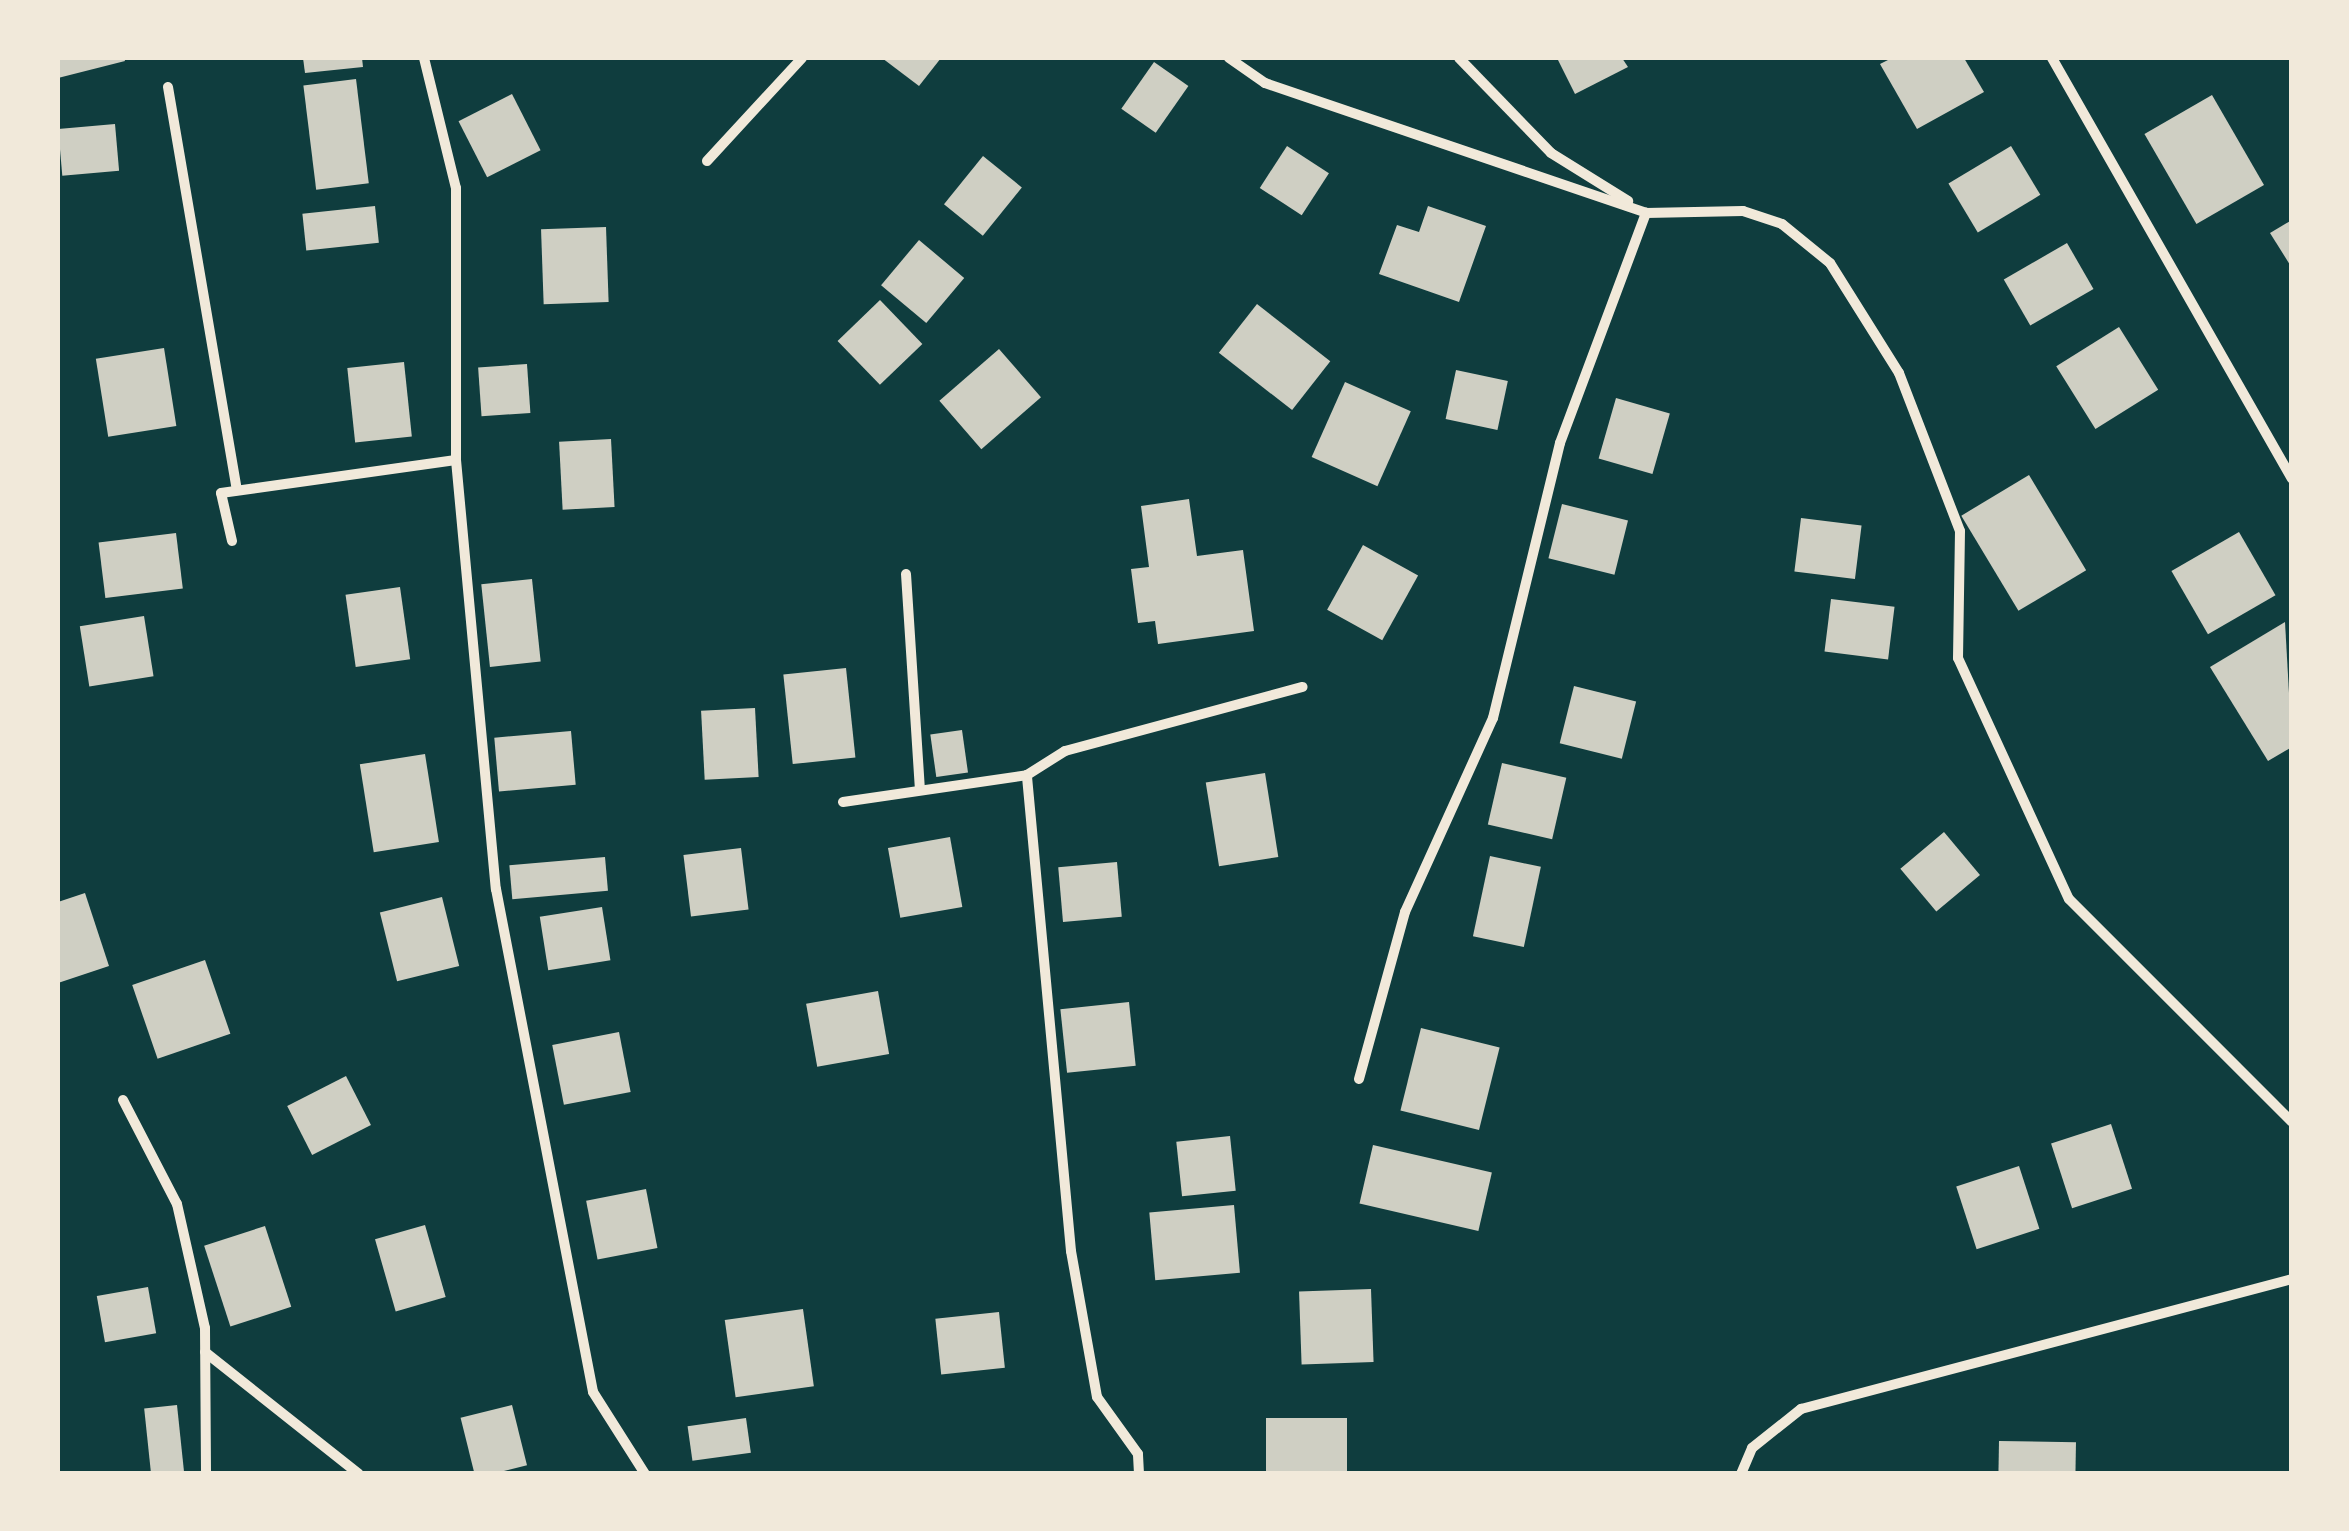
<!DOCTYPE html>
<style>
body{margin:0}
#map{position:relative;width:2349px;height:1531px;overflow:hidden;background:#0f3d3e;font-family:Spectral,serif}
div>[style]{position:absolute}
.building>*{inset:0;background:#cfcfc3;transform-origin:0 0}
.minor>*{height:10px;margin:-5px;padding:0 5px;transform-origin:5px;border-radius:5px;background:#f1e9da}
span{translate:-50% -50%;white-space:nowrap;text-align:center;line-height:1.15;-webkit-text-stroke:8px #f1e9da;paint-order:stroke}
.frame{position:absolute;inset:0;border:60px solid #f1e9da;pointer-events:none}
</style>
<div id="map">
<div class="building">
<div style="clip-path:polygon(58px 58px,124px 58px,125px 61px,58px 78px)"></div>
<div style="clip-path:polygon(303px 58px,362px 58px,363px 67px,305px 73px)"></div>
<div style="clip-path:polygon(882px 58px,941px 58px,919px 86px)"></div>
<div style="clip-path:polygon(1557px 58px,1622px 58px,1628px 67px,1575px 94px)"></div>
<div style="clip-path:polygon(1892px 58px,1964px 58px,1984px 92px,1917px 129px,1880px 64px)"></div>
<div style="left:1154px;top:62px;width:42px;height:57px;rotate:35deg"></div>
<div style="left:356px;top:79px;width:105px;height:53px;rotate:83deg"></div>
<div style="left:512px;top:94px;width:63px;height:60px;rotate:63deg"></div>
<div style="left:2212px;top:95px;width:104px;height:78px;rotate:60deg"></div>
<div style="left:115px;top:124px;width:47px;height:57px;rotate:85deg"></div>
<div style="left:1287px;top:146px;width:50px;height:50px;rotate:33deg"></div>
<div style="left:2011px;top:146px;width:57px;height:73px;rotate:59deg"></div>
<div style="left:983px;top:156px;width:50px;height:62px;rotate:39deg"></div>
<div style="left:375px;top:206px;width:37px;height:73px;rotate:84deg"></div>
<div style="clip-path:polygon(1428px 206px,1486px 226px,1459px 302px,1379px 274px,1397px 225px,1419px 232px)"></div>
<div style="clip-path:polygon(2292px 220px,2292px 268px,2270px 233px)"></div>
<div style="left:606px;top:227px;width:75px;height:65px;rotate:88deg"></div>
<div style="left:919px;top:240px;width:59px;height:59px;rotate:40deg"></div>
<div style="left:2067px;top:243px;width:53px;height:73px;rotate:60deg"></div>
<div style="left:880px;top:300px;width:61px;height:59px;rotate:46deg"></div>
<div style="left:1257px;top:304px;width:93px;height:62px;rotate:38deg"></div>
<div style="left:2119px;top:327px;width:74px;height:74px;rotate:58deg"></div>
<div style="left:164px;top:348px;width:79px;height:69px;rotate:81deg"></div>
<div style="left:999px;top:349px;width:64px;height:79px;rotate:49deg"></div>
<div style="left:404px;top:362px;width:75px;height:57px;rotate:84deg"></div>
<div style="left:527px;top:364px;width:49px;height:49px;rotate:86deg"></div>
<div style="left:1456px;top:370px;width:53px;height:50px;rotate:12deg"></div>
<div style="left:1345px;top:382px;width:72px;height:82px;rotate:24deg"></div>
<div style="left:1616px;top:398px;width:56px;height:63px;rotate:16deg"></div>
<div style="left:611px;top:439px;width:68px;height:52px;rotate:87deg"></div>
<div style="left:2029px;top:475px;width:111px;height:79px;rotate:59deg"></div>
<div style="clip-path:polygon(1189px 499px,1197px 556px,1243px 550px,1254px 631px,1158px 644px,1155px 621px,1138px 623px,1131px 569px,1149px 567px,1141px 506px)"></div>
<div style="left:1562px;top:504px;width:68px;height:56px;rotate:14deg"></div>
<div style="left:1801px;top:518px;width:61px;height:54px;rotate:7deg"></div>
<div style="left:2239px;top:532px;width:73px;height:78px;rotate:60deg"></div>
<div style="left:176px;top:533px;width:56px;height:78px;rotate:83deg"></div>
<div style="left:1363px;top:545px;width:63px;height:74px;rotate:29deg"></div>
<div style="left:532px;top:579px;width:83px;height:51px;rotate:84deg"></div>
<div style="left:400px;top:587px;width:73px;height:55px;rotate:82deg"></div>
<div style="left:1831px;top:599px;width:64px;height:53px;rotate:7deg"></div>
<div style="left:144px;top:616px;width:61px;height:65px;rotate:81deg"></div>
<div style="clip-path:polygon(2285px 622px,2292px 747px,2268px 761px,2210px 667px)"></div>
<div style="left:846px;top:668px;width:90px;height:63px;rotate:84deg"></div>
<div style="left:1574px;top:686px;width:64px;height:59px;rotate:14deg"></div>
<div style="left:755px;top:708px;width:69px;height:54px;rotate:87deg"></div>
<div style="left:962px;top:730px;width:43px;height:32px;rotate:82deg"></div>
<div style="left:571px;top:731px;width:54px;height:77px;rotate:85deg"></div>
<div style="left:425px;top:754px;width:89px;height:66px;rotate:81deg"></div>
<div style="left:1502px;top:763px;width:66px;height:63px;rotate:13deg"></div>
<div style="left:1265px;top:773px;width:85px;height:60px;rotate:81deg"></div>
<div style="left:1944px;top:832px;width:56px;height:57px;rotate:50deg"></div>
<div style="left:950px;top:837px;width:71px;height:63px;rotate:80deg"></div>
<div style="left:741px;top:848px;width:62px;height:58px;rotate:83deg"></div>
<div style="left:1490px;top:856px;width:52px;height:82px;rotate:12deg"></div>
<div style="left:605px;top:857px;width:34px;height:96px;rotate:85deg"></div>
<div style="left:1117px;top:862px;width:55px;height:59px;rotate:85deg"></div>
<div style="clip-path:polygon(85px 893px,109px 966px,58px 983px,58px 902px)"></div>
<div style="left:442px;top:897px;width:71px;height:64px;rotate:76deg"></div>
<div style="left:602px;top:907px;width:54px;height:63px;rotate:81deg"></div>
<div style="left:205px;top:960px;width:78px;height:77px;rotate:71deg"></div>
<div style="left:878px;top:991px;width:64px;height:73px;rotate:80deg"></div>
<div style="left:1129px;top:1002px;width:64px;height:69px;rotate:84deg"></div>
<div style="left:1421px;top:1028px;width:81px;height:85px;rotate:14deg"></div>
<div style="left:619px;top:1032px;width:61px;height:68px;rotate:79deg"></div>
<div style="left:346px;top:1076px;width:55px;height:66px;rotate:63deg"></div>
<div style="left:2111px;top:1124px;width:68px;height:63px;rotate:72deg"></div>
<div style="left:1230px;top:1136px;width:55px;height:54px;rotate:84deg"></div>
<div style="left:1373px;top:1145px;width:122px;height:60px;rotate:13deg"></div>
<div style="left:2019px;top:1166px;width:66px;height:66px;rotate:72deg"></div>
<div style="left:646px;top:1189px;width:60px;height:61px;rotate:79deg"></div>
<div style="left:1234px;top:1205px;width:68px;height:85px;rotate:85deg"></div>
<div style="left:425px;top:1225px;width:75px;height:52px;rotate:74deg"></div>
<div style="left:265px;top:1226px;width:85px;height:64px;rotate:72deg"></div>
<div style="left:148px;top:1287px;width:47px;height:52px;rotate:80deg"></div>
<div style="left:1371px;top:1289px;width:73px;height:72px;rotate:88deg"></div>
<div style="left:803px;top:1309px;width:78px;height:79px;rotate:82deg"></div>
<div style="left:999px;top:1312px;width:56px;height:64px;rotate:84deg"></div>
<div style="left:177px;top:1405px;width:69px;height:33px;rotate:84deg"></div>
<div style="left:512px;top:1405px;width:62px;height:53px;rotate:76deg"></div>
<div style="left:746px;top:1418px;width:35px;height:59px;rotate:82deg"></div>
<div style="left:1266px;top:1418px;width:81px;height:56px"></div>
<div style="left:1999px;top:1441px;width:77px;height:33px;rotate:1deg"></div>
</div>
<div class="minor">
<div style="left:424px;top:58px;width:134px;rotate:76.2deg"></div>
<div style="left:456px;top:188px;width:272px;rotate:90deg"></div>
<div style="left:456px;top:460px;width:431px;rotate:84.7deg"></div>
<div style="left:496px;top:889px;width:512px;rotate:79.08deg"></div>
<div style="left:593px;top:1392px;width:97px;rotate:57.6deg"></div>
<div style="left:1229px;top:58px;width:44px;rotate:34.8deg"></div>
<div style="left:1265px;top:83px;width:403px;rotate:18.8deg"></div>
<div style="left:1646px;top:213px;width:97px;rotate:-1.2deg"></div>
<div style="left:1743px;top:211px;width:41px;rotate:18.4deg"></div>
<div style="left:1782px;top:224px;width:62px;rotate:39.1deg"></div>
<div style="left:1830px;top:263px;width:130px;rotate:57.9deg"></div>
<div style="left:1899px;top:373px;width:169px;rotate:68.9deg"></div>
<div style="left:1960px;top:531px;width:127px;rotate:90.9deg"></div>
<div style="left:1958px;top:658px;width:265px;rotate:65.3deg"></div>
<div style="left:2069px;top:899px;width:315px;rotate:45deg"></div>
<div style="left:1459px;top:58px;width:132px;rotate:45.9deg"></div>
<div style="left:1551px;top:153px;width:91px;rotate:31.9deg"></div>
<div style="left:2052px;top:58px;width:484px;rotate:60.3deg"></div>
<div style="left:168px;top:87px;width:409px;rotate:80.3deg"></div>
<div style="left:707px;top:161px;width:140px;rotate:-47.3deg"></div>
<div style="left:232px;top:541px;width:49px;rotate:-102.9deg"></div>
<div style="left:221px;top:493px;width:237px;rotate:-8deg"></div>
<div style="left:906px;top:574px;width:216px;rotate:86.3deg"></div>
<div style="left:843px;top:802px;width:186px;rotate:-8.3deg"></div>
<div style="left:1359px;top:1079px;width:173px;rotate:-74.6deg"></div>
<div style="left:1405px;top:912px;width:213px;rotate:-65.6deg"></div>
<div style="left:1493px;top:718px;width:283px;rotate:-76.3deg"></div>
<div style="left:1560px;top:443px;width:246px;rotate:-69.5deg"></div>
<div style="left:123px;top:1100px;width:117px;rotate:62.6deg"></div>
<div style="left:177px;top:1204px;width:127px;rotate:77.3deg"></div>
<div style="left:205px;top:1328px;width:146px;rotate:89.6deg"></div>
<div style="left:205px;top:1352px;width:196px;rotate:38.4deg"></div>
<div style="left:1139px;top:1474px;width:20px;rotate:-93deg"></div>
<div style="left:1138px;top:1454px;width:70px;rotate:-125.7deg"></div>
<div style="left:1097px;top:1397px;width:148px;rotate:-100.1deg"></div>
<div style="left:1071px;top:1251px;width:478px;rotate:-95.3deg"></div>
<div style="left:1027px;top:775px;width:45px;rotate:-32.3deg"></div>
<div style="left:1065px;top:751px;width:246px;rotate:-15.1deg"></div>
<div style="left:1741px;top:1474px;width:28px;rotate:-67deg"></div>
<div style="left:1752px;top:1448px;width:63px;rotate:-38.5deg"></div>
<div style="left:1801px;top:1409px;width:508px;rotate:-14.83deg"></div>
</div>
<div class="frame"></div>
</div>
